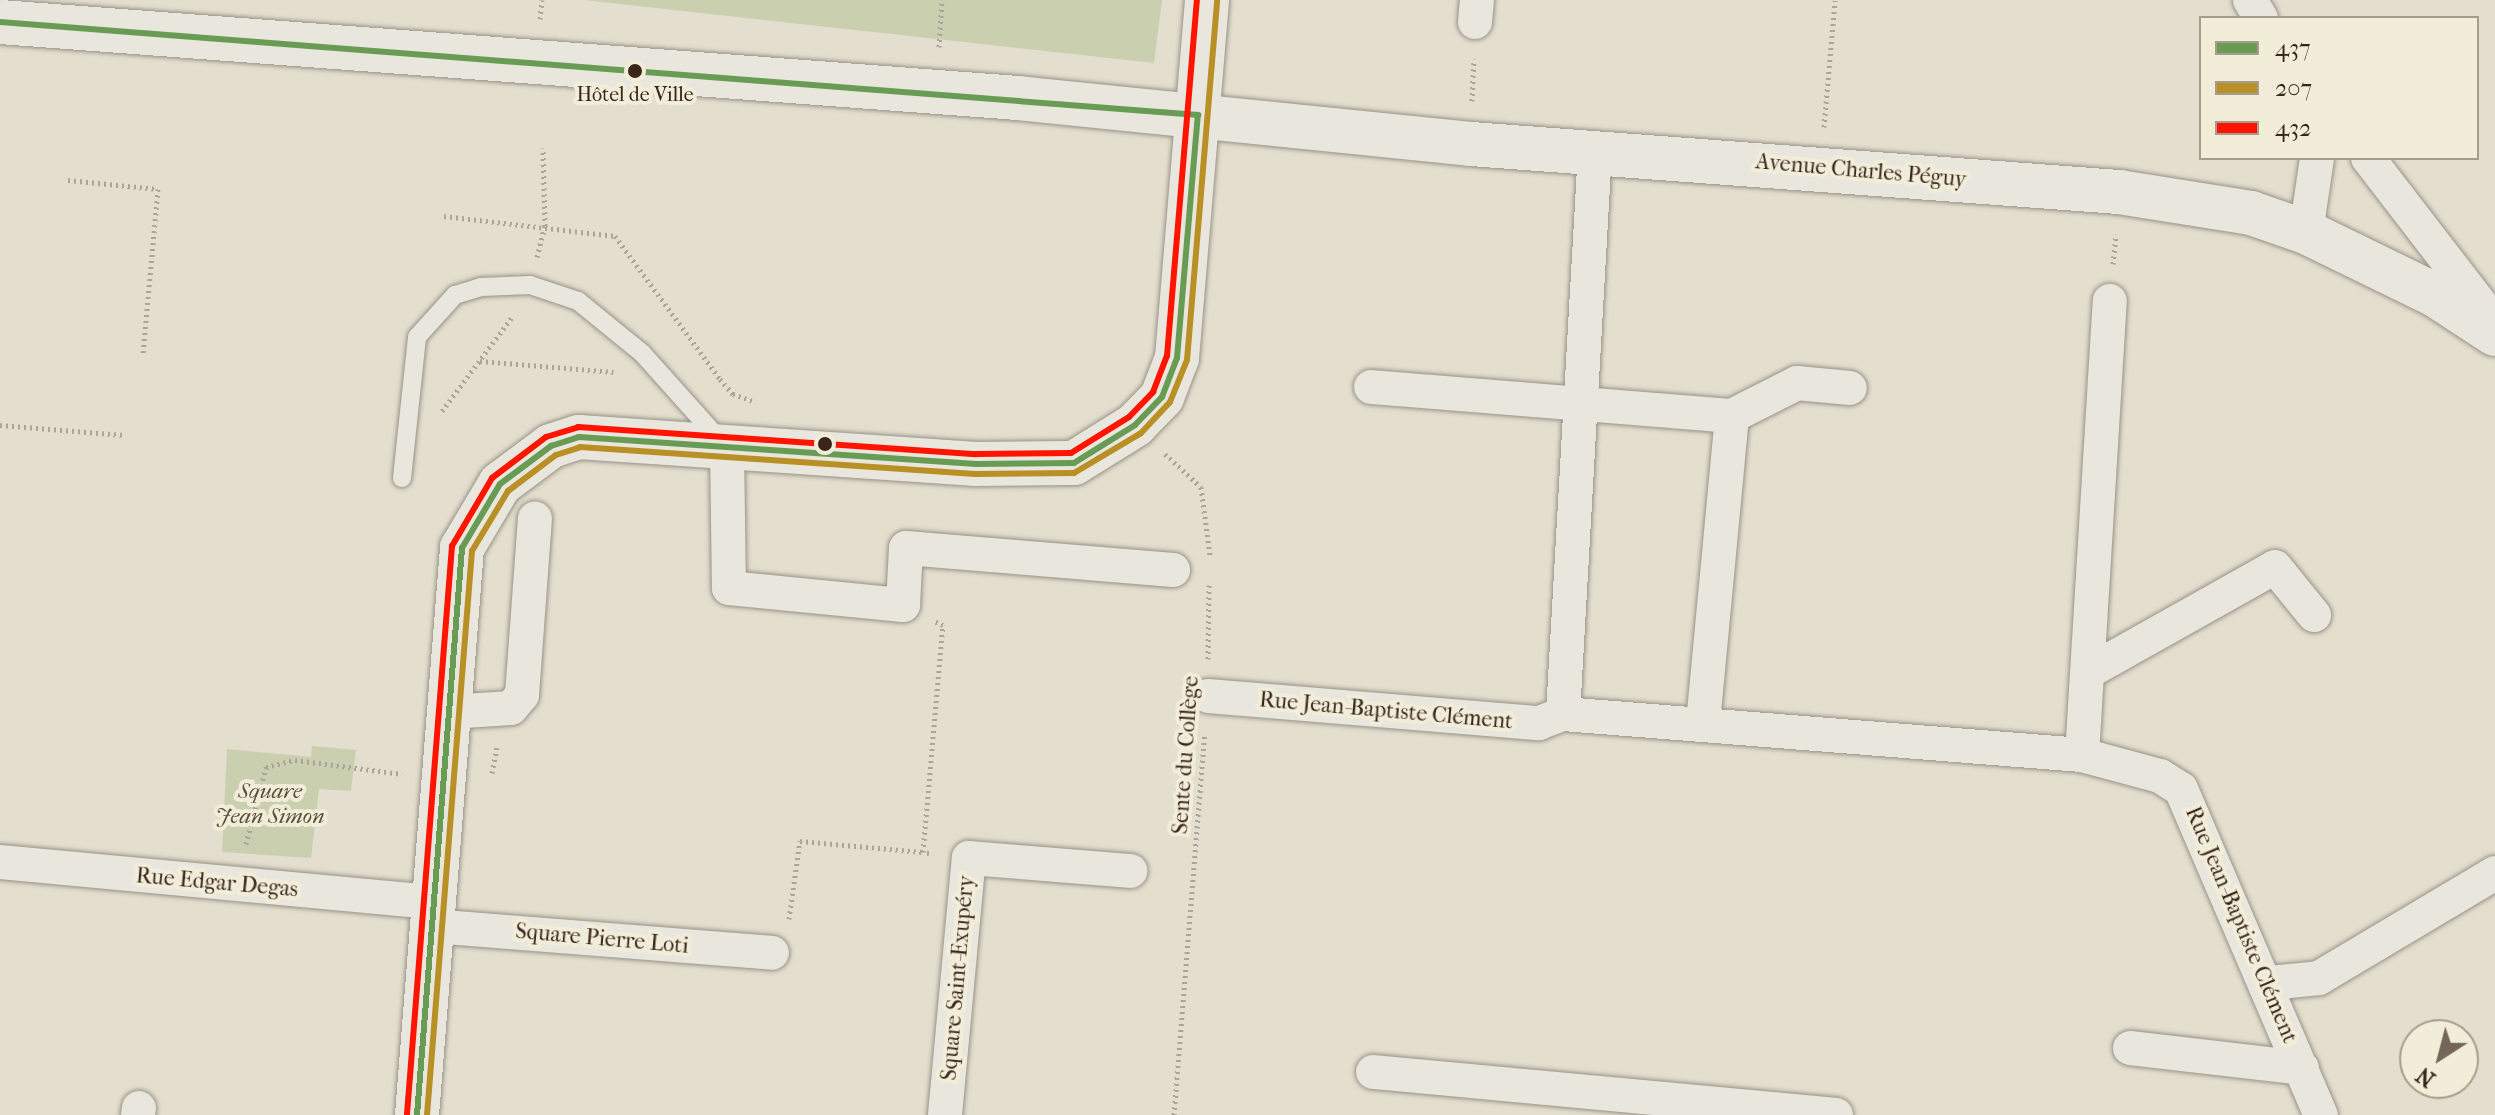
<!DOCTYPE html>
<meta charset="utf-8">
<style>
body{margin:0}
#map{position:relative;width:2495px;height:1115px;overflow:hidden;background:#e3decd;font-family:"IM FELL French Canon",serif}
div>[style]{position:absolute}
.green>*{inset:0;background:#cad0af}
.path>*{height:5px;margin-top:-2.5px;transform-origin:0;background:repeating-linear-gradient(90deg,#a9a59d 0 2px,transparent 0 6px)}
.roads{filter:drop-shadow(0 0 2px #989388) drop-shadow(0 0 2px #989388)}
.service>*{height:18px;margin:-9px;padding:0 9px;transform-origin:9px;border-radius:9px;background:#e9e6de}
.minor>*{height:34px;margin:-17px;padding:0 17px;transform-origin:17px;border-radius:17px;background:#e9e6de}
.tertiary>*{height:44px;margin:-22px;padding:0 22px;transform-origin:22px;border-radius:22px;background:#e9e6de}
.bus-1>*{height:6px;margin:-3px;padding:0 3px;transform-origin:3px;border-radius:3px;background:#689c54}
.bus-2>*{height:6px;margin:-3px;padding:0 3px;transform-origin:3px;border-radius:3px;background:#b89026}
.bus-3>*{height:6px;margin:-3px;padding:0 3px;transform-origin:3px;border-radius:3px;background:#ff1400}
.dots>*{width:22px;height:22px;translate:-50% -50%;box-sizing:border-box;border:4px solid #f2edd9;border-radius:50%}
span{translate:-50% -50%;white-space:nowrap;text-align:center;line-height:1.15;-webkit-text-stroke:8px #f2edd9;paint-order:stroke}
.bus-label{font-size:20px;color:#382619}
.street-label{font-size:22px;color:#382619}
.park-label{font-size:22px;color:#574e38;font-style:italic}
.legend{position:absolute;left:2199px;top:16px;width:280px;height:144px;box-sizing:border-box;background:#f2edd9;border:2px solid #a89d8c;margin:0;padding:10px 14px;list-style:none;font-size:24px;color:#382619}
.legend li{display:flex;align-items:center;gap:16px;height:40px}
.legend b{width:40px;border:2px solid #a89d8c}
.north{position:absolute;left:2399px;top:1019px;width:80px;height:80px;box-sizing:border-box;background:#f2edd9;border:2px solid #a89d8c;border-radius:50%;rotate:216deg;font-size:22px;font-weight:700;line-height:32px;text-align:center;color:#382619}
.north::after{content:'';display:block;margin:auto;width:28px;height:36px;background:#746658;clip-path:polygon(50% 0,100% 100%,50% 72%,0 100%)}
</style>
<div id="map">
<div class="green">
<div style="clip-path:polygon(584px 0,1162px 0,1154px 63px)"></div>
<div style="clip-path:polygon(312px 746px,356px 750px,351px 791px,319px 789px,311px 858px,222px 852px,227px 749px,311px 757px)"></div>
</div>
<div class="path">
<div style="left:540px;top:19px;width:19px;rotate:-84deg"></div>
<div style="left:939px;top:47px;width:47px;rotate:-86.3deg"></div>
<div style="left:1472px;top:101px;width:42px;rotate:-87.3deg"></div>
<div style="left:1824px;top:127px;width:127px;rotate:-85deg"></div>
<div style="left:68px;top:180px;width:90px;rotate:5.7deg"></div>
<div style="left:158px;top:189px;width:166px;rotate:95.2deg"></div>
<div style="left:444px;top:216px;width:172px;rotate:6.7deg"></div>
<div style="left:615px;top:236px;width:177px;rotate:53.7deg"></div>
<div style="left:720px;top:379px;width:20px;rotate:49deg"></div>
<div style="left:733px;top:394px;width:24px;rotate:19deg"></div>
<div style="left:537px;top:257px;width:32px;rotate:-76deg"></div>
<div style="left:545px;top:226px;width:78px;rotate:-91.5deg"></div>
<div style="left:2113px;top:264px;width:30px;rotate:-84deg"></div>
<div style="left:480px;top:361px;width:134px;rotate:4.7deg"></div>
<div style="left:442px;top:411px;width:117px;rotate:-53.3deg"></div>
<div style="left:0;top:425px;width:124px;rotate:4.6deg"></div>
<div style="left:1165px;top:454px;width:49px;rotate:42.5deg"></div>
<div style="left:1201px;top:487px;width:69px;rotate:82.5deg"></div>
<div style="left:1208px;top:659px;width:74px;rotate:-89.2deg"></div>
<div style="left:492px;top:773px;width:26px;rotate:-79deg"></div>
<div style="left:246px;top:844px;width:80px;rotate:-75.4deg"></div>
<div style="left:266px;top:767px;width:30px;rotate:-14deg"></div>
<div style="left:295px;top:760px;width:108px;rotate:7.5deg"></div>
<div style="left:929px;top:853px;width:6px;rotate:-171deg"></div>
<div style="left:923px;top:852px;width:228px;rotate:-85deg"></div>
<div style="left:943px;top:625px;width:8px;rotate:-157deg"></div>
<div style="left:789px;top:919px;width:79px;rotate:-82deg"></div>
<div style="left:800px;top:841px;width:123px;rotate:5.1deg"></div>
<div style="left:1174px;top:1115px;width:383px;rotate:-85.4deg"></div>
</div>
<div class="roads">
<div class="service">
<div style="left:402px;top:478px;width:142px;rotate:-83.9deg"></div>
<div style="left:417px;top:337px;width:57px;rotate:-47.9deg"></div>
<div style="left:455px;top:295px;width:27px;rotate:-17deg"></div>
<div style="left:481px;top:287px;width:49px;rotate:-2.3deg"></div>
<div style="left:530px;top:285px;width:51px;rotate:18.4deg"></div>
<div style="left:578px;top:301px;width:82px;rotate:39.1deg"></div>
<div style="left:642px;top:353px;width:115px;rotate:48.2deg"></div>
</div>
<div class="minor">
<div style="left:2250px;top:0;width:21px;rotate:59deg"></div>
<div style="left:1475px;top:22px;width:22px;rotate:-85deg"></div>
<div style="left:2368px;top:158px;width:208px;rotate:52.4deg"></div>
<div style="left:2306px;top:232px;width:75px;rotate:-81.5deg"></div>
<div style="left:1371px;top:387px;width:362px;rotate:4.6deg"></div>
<div style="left:1732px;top:416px;width:310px;rotate:95.4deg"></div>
<div style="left:1732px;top:416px;width:73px;rotate:-26.9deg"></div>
<div style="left:1797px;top:383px;width:53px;rotate:5.4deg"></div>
<div style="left:727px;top:447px;width:141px;rotate:89.2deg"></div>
<div style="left:729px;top:588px;width:175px;rotate:5.6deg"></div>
<div style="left:903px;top:605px;width:57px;rotate:-87deg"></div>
<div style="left:906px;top:548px;width:268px;rotate:4.7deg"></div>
<div style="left:2088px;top:672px;width:214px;rotate:-29.3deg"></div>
<div style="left:2275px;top:567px;width:62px;rotate:50.9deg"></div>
<div style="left:1208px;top:696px;width:332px;rotate:4.7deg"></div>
<div style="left:1539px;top:723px;width:26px;rotate:-21deg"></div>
<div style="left:1563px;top:714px;width:521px;rotate:4.52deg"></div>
<div style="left:2082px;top:755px;width:81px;rotate:15.1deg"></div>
<div style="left:2160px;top:776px;width:25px;rotate:32deg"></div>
<div style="left:2181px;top:789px;width:355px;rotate:66.8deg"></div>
<div style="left:449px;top:712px;width:62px;rotate:-3.7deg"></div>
<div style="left:511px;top:708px;width:17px;rotate:-50deg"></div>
<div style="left:522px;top:695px;width:177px;rotate:-85.8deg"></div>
<div style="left:1563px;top:714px;width:564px;rotate:-86.75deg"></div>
<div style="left:2082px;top:755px;width:455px;rotate:-86.5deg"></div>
<div style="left:0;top:862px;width:435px;rotate:5.3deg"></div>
<div style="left:431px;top:926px;width:342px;rotate:4.5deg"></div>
<div style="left:2270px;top:983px;width:49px;rotate:-5.8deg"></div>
<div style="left:2319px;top:978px;width:205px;rotate:-30.8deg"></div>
<div style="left:2130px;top:1048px;width:173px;rotate:6.6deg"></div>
<div style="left:1373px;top:1072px;width:465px;rotate:5.3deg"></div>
<div style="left:138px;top:1115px;width:7px;rotate:-82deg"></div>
<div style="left:945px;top:1115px;width:258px;rotate:-84.7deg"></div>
<div style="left:969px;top:858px;width:162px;rotate:4.6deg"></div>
</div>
<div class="tertiary">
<div style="left:0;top:22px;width:1021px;rotate:4.27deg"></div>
<div style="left:1018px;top:98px;width:455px;rotate:5.8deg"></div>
<div style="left:1471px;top:144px;width:650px;rotate:4.24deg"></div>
<div style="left:2119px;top:192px;width:134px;rotate:9deg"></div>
<div style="left:2251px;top:213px;width:58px;rotate:19.1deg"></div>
<div style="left:2306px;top:232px;width:146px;rotate:26deg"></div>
<div style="left:2437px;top:296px;width:69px;rotate:33.2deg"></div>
<div style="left:417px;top:1115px;width:569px;rotate:-85.46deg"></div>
<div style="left:462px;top:548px;width:74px;rotate:-59.3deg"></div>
<div style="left:500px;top:484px;width:64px;rotate:-36.7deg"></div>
<div style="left:551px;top:446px;width:29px;rotate:-18deg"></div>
<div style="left:579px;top:437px;width:398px;rotate:3.9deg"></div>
<div style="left:976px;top:464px;width:98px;rotate:-0.6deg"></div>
<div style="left:1074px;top:463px;width:72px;rotate:-31.9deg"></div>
<div style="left:1135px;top:425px;width:39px;rotate:-46deg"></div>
<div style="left:1162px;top:397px;width:42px;rotate:-69deg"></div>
<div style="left:1177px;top:358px;width:359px;rotate:-85.2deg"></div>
</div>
</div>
<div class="bus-1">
<div style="left:0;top:22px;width:1202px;rotate:4.44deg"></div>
<div style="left:417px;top:1115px;width:569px;rotate:-85.46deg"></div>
<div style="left:462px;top:548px;width:74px;rotate:-59.3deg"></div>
<div style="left:500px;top:484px;width:64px;rotate:-36.7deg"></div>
<div style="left:551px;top:446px;width:29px;rotate:-18deg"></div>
<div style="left:579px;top:437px;width:398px;rotate:3.9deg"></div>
<div style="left:976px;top:464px;width:98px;rotate:-0.6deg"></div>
<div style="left:1074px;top:463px;width:72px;rotate:-31.9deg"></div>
<div style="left:1135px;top:425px;width:39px;rotate:-46deg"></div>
<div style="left:1162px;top:397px;width:42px;rotate:-69deg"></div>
<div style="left:1177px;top:358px;width:244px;rotate:-85.1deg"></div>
</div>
<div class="bus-2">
<div style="left:427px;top:1115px;width:566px;rotate:-85.44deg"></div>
<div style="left:472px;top:551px;width:70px;rotate:-59deg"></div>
<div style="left:508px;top:491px;width:60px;rotate:-36.9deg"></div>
<div style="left:556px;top:455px;width:25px;rotate:-18deg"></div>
<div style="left:580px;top:447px;width:396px;rotate:3.9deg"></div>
<div style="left:975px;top:474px;width:99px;rotate:-0.6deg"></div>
<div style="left:1074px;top:473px;width:78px;rotate:-30.8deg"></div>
<div style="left:1141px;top:433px;width:42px;rotate:-46.9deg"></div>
<div style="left:1170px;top:402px;width:45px;rotate:-68deg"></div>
<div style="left:1187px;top:360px;width:360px;rotate:-85.2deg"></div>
</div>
<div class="bus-3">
<div style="left:407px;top:1114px;width:570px;rotate:-85.47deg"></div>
<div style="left:452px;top:546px;width:79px;rotate:-59.5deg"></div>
<div style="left:492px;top:478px;width:68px;rotate:-37.2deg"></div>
<div style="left:546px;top:437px;width:34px;rotate:-17deg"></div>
<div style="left:578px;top:427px;width:399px;rotate:3.9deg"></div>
<div style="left:976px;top:454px;width:95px;rotate:-0.6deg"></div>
<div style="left:1071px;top:453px;width:68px;rotate:-31.8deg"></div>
<div style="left:1129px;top:417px;width:35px;rotate:-46deg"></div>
<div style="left:1153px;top:392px;width:39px;rotate:-69deg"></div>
<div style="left:1167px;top:356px;width:357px;rotate:-85.2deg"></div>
</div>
<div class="dots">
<div style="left:635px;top:71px;background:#382619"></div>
<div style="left:825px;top:444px;background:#382619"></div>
</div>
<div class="bus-label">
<span style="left:635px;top:94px">Hôtel de Ville</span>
</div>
<div class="street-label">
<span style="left:1861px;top:171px;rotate:5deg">Avenue Charles Péguy</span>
<span style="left:1386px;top:711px;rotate:5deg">Rue Jean-Baptiste Clément</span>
<span style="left:1186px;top:755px;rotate:-86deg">Sente du Collège</span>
<span style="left:217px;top:883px;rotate:5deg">Rue Edgar Degas</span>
<span style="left:2241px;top:925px;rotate:67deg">Rue Jean-Baptiste Clément</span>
<span style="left:602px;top:939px;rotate:5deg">Square Pierre Loti</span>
<span style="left:958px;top:978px;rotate:-85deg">Square Saint-Exupéry</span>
</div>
<div class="park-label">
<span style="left:270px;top:804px">Square<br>Jean Simon</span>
</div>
<ul class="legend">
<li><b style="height:10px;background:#689c54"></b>437</li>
<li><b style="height:10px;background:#b89026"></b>207</li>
<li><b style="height:10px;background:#ff1400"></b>432</li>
</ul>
<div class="north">N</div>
</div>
